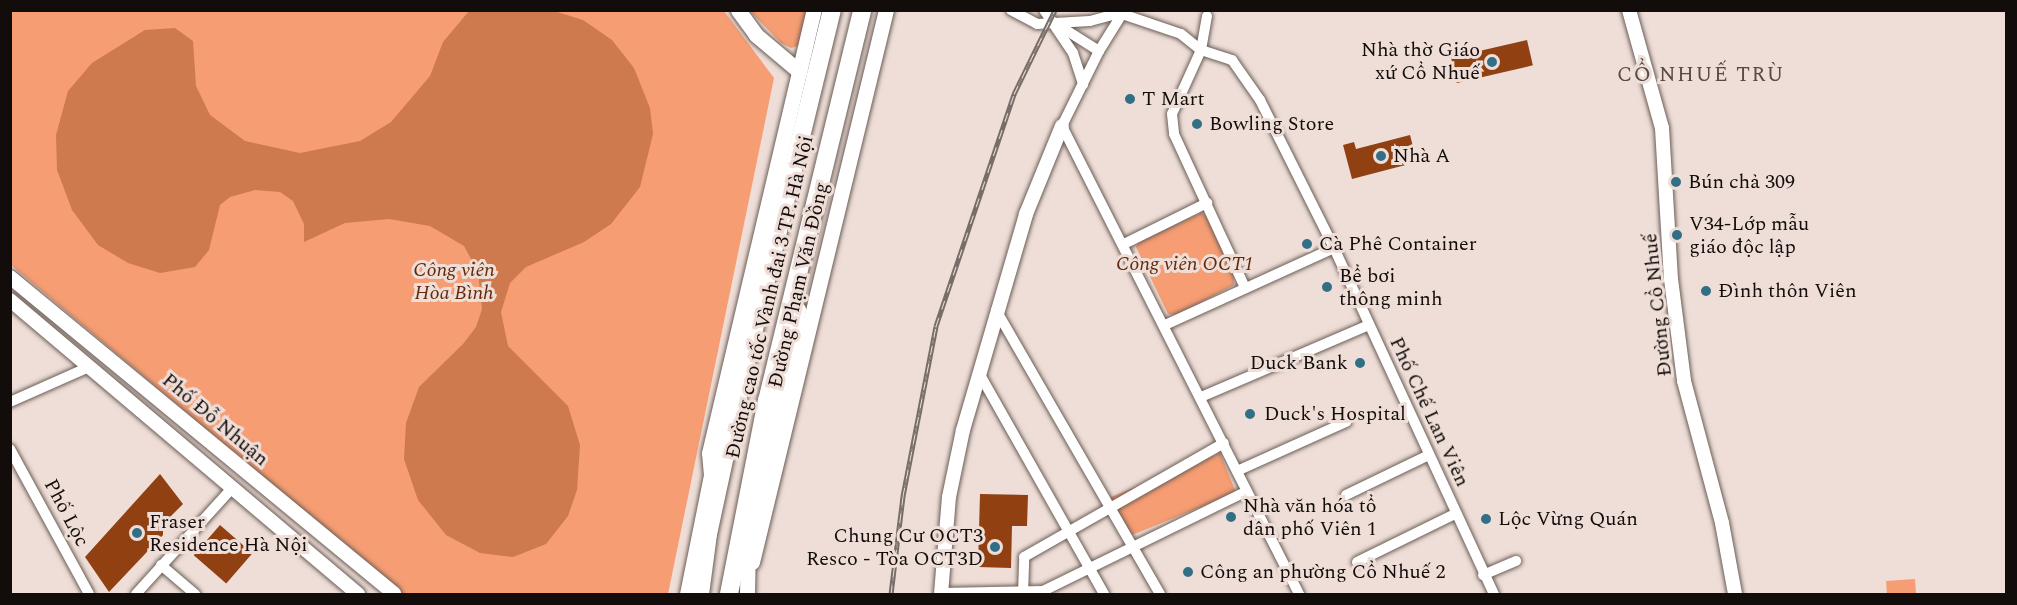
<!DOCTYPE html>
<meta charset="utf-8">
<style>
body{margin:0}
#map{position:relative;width:2017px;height:605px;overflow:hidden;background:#eeded7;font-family:Spectral,serif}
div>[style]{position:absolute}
.green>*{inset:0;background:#f69d73;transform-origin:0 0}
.water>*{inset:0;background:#cf794e}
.building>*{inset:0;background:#904011;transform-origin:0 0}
.roads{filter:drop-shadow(0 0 2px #6b5d57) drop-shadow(0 0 2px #6b5d57)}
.street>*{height:10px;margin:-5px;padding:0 5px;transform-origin:5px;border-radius:5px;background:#fff}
.secondary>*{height:14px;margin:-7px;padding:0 7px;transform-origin:7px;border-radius:7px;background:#fff}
.primary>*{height:15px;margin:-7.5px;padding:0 7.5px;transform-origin:7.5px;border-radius:7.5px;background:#fff}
.highway>*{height:18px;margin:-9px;padding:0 9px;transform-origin:9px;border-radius:9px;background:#fff}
.rail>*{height:5px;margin-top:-2.5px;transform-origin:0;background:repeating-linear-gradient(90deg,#eeded7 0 9px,#786e69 0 18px);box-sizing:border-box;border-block:2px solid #786e69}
.dots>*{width:16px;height:16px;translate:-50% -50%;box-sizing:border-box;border:3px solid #eeded7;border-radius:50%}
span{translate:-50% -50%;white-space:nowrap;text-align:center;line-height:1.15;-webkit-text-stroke:6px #eeded7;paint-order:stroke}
.poi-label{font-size:20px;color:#120d0b}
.right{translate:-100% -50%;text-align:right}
.left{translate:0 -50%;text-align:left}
.park-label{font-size:20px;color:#622a0a;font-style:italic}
.street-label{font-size:20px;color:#120d0b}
.neighbourhood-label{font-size:21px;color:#584b45;letter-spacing:1.5px}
.frame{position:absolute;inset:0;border:12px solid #120d0b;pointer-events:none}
</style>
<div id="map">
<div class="green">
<div style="clip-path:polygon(10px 11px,724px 11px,774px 78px,668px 594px,403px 594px,11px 265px)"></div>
<div style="clip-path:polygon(750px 11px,809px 11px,798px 46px,791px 48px,781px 43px)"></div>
<div style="clip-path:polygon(1201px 213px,1207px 216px,1233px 269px,1234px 285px,1177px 315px,1168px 314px,1136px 247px,1138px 242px)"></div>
<div style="left:1220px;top:453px;width:43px;height:119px;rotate:68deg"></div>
<div style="left:1915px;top:579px;width:15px;height:29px;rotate:86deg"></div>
</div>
<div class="water">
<div style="clip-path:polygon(469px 11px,554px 11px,583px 20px,612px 40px,634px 68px,650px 108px,653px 134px,640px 187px,611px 224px,584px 242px,526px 267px,510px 283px,501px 312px,508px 346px,568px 406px,580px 445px,577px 490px,568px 516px,546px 544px,513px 557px,480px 553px,446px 535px,418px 500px,404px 459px,406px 423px,419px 387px,463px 344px,476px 327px,482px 309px,478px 272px,464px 246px,430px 226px,389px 219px,345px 223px,304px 242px,304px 224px,293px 201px,280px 192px,255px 190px,230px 197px,220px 205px,209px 250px,195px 267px,160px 273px,128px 263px,98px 245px,72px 210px,57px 170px,56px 135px,68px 91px,92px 63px,145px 30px,175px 28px,193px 41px,196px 86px,210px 115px,245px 141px,300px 153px,360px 141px,391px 122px,430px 76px,443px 42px)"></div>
</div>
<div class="building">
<div style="left:1527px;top:40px;width:26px;height:78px;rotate:77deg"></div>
<div style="clip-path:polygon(1410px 135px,1417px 162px,1352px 179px,1343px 145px,1354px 142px,1356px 149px)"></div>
<div style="clip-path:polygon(160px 474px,183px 504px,163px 524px,163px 535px,109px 592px,85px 557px)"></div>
<div style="clip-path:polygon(980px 494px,1028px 495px,1027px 526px,1012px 526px,1011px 568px,978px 567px)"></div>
<div style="left:220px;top:525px;width:43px;height:40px;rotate:41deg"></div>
</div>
<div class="roads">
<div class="street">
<div style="left:1011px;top:10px;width:30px;rotate:28deg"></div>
<div style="left:1037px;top:24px;width:53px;rotate:-3.2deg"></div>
<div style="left:1090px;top:21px;width:34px;rotate:-15deg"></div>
<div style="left:1044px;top:10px;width:52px;rotate:56deg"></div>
<div style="left:1073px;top:53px;width:33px;rotate:72deg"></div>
<div style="left:1207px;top:16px;width:35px;rotate:100deg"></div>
<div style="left:1201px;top:50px;width:70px;rotate:114.4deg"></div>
<div style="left:1172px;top:114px;width:20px;rotate:84deg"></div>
<div style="left:1174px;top:134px;width:170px;rotate:65.2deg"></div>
<div style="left:1050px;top:20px;width:58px;rotate:32.3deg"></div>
<div style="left:1099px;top:51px;width:44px;rotate:-58.1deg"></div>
<div style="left:1122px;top:14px;width:62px;rotate:18.7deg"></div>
<div style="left:1181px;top:34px;width:26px;rotate:39deg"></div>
<div style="left:1201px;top:50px;width:33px;rotate:18deg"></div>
<div style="left:1232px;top:60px;width:49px;rotate:55deg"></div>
<div style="left:1260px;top:100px;width:165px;rotate:63.4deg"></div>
<div style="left:1334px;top:248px;width:381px;rotate:65.2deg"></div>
<div style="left:1099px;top:51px;width:84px;rotate:116.3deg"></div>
<div style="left:1062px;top:126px;width:525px;rotate:63.14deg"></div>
<div style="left:1124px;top:244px;width:93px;rotate:-26.3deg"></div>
<div style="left:996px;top:310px;width:328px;rotate:60deg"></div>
<div style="left:1165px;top:325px;width:186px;rotate:-24.5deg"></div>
<div style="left:979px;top:373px;width:254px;rotate:60.5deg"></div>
<div style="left:1201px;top:397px;width:183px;rotate:-23.2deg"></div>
<div style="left:10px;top:402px;width:86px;rotate:-23.9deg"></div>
<div style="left:10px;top:449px;width:165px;rotate:61.4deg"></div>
<div style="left:1237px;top:471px;width:120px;rotate:-24.2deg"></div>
<div style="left:1346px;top:495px;width:92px;rotate:-25.7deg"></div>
<div style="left:1357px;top:562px;width:109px;rotate:-26.1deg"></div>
<div style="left:161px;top:565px;width:45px;rotate:40.5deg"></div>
<div style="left:1483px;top:575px;width:36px;rotate:-23deg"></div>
<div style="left:941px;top:593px;width:102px;rotate:-1.1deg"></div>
<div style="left:1043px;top:591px;width:227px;rotate:-26.1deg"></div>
<div style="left:136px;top:594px;width:143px;rotate:-47.8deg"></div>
<div style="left:1023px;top:594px;width:37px;rotate:-88deg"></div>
<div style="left:1024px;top:557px;width:230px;rotate:-29.7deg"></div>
</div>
<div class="secondary">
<div style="left:1629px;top:10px;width:123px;rotate:74.4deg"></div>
<div style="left:1662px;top:128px;width:151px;rotate:86.6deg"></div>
<div style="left:1671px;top:279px;width:103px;rotate:82.7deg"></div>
<div style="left:1684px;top:381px;width:147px;rotate:75deg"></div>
<div style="left:1722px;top:523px;width:72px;rotate:79.6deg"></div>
<div style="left:10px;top:277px;width:498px;rotate:39.5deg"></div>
<div style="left:10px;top:300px;width:456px;rotate:40.2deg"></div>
<div style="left:941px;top:594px;width:97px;rotate:-85.3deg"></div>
<div style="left:949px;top:497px;width:68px;rotate:-78.2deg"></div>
<div style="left:963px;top:430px;width:225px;rotate:-73.7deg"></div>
<div style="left:1026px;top:214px;width:95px;rotate:-67.8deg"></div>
</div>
<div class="primary">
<div style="left:738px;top:10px;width:31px;rotate:54deg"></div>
<div style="left:756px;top:35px;width:57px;rotate:40.1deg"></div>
<div style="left:752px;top:562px;width:568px;rotate:-76.36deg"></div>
<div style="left:687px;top:594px;width:121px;rotate:-78.6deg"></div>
<div style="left:711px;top:475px;width:22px;rotate:-95deg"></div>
<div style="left:709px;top:453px;width:455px;rotate:-76.7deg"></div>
<div style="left:747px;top:594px;width:51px;rotate:-88.9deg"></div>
<div style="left:748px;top:543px;width:239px;rotate:-77.9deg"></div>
</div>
<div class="highway">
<div style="left:700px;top:594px;width:61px;rotate:-82.4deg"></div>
<div style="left:708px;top:534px;width:142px;rotate:-77.8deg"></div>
<div style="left:738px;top:395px;width:396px;rotate:-76.3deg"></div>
<div style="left:729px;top:594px;width:197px;rotate:-78.9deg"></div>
<div style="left:767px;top:401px;width:402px;rotate:-76.3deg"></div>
</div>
</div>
<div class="rail">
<div style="left:891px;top:594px;width:99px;rotate:-83deg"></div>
<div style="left:903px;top:496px;width:173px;rotate:-79deg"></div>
<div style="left:936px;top:326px;width:245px;rotate:-71.4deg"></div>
<div style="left:1014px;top:94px;width:93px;rotate:-64deg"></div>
</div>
<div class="dots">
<div style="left:1492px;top:62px;background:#326e85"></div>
<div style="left:1130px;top:99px;background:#326e85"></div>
<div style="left:1197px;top:124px;background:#326e85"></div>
<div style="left:1381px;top:156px;background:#326e85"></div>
<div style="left:1676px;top:182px;background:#326e85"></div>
<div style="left:1677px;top:235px;background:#326e85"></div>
<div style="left:1307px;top:244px;background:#326e85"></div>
<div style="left:1327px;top:287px;background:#326e85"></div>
<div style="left:1706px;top:291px;background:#326e85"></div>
<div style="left:1360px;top:363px;background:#326e85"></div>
<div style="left:1250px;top:414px;background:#326e85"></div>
<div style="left:1231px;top:517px;background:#326e85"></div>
<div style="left:1486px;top:519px;background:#326e85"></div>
<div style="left:137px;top:533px;background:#326e85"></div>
<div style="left:995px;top:547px;background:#326e85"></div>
<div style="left:1188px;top:572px;background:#326e85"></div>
</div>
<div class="poi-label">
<span class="right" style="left:1480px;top:62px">Nhà thờ Giáo<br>xứ Cổ Nhuế</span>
<span class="left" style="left:1142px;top:99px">T Mart</span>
<span class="left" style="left:1209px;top:124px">Bowling Store</span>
<span class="left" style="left:1393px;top:156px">Nhà A</span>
<span class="left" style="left:1688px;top:182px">Bún chả 309</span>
<span class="left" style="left:1689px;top:236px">V34-Lớp mẫu<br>giáo độc lập</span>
<span class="left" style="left:1319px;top:244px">Cà Phê Container</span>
<span class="left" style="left:1339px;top:288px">Bể bơi<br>thông minh</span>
<span class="left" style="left:1718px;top:291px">Đình thôn Viên</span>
<span class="right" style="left:1348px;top:363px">Duck Bank</span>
<span class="left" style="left:1264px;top:414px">Duck's Hospital</span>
<span class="left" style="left:1243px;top:518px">Nhà văn hóa tổ<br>dân phố Viên 1</span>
<span class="left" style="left:1498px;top:519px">Lộc Vừng Quán</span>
<span class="left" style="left:149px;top:534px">Fraser<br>Residence Hà Nội</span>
<span class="right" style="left:983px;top:548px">Chung Cư OCT3<br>Resco - Tòa OCT3D</span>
<span class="left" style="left:1200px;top:572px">Công an phường Cổ Nhuế 2</span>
</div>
<div class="park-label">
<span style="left:1185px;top:264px">Công viên OCT1</span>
<span style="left:454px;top:282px">Công viên<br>Hòa Bình</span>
</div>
<div class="street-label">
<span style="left:799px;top:285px;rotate:-77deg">Đường Phạm Văn Đồng</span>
<span style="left:770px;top:297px;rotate:-77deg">Đường cao tốc Vành đai 3 TP. Hà Nội</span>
<span style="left:1658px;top:305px;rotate:-96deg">Đường Cổ Nhuế</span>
<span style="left:1429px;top:412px;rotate:65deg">Phố Chế Lan Viên</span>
<span style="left:215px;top:420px;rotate:40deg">Phố Đỗ Nhuận</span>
<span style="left:66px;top:513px;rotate:62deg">Phố Lộc</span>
</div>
<div class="neighbourhood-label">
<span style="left:1701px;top:75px">CỔ NHUẾ TRÙ</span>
</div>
<div class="frame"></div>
</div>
